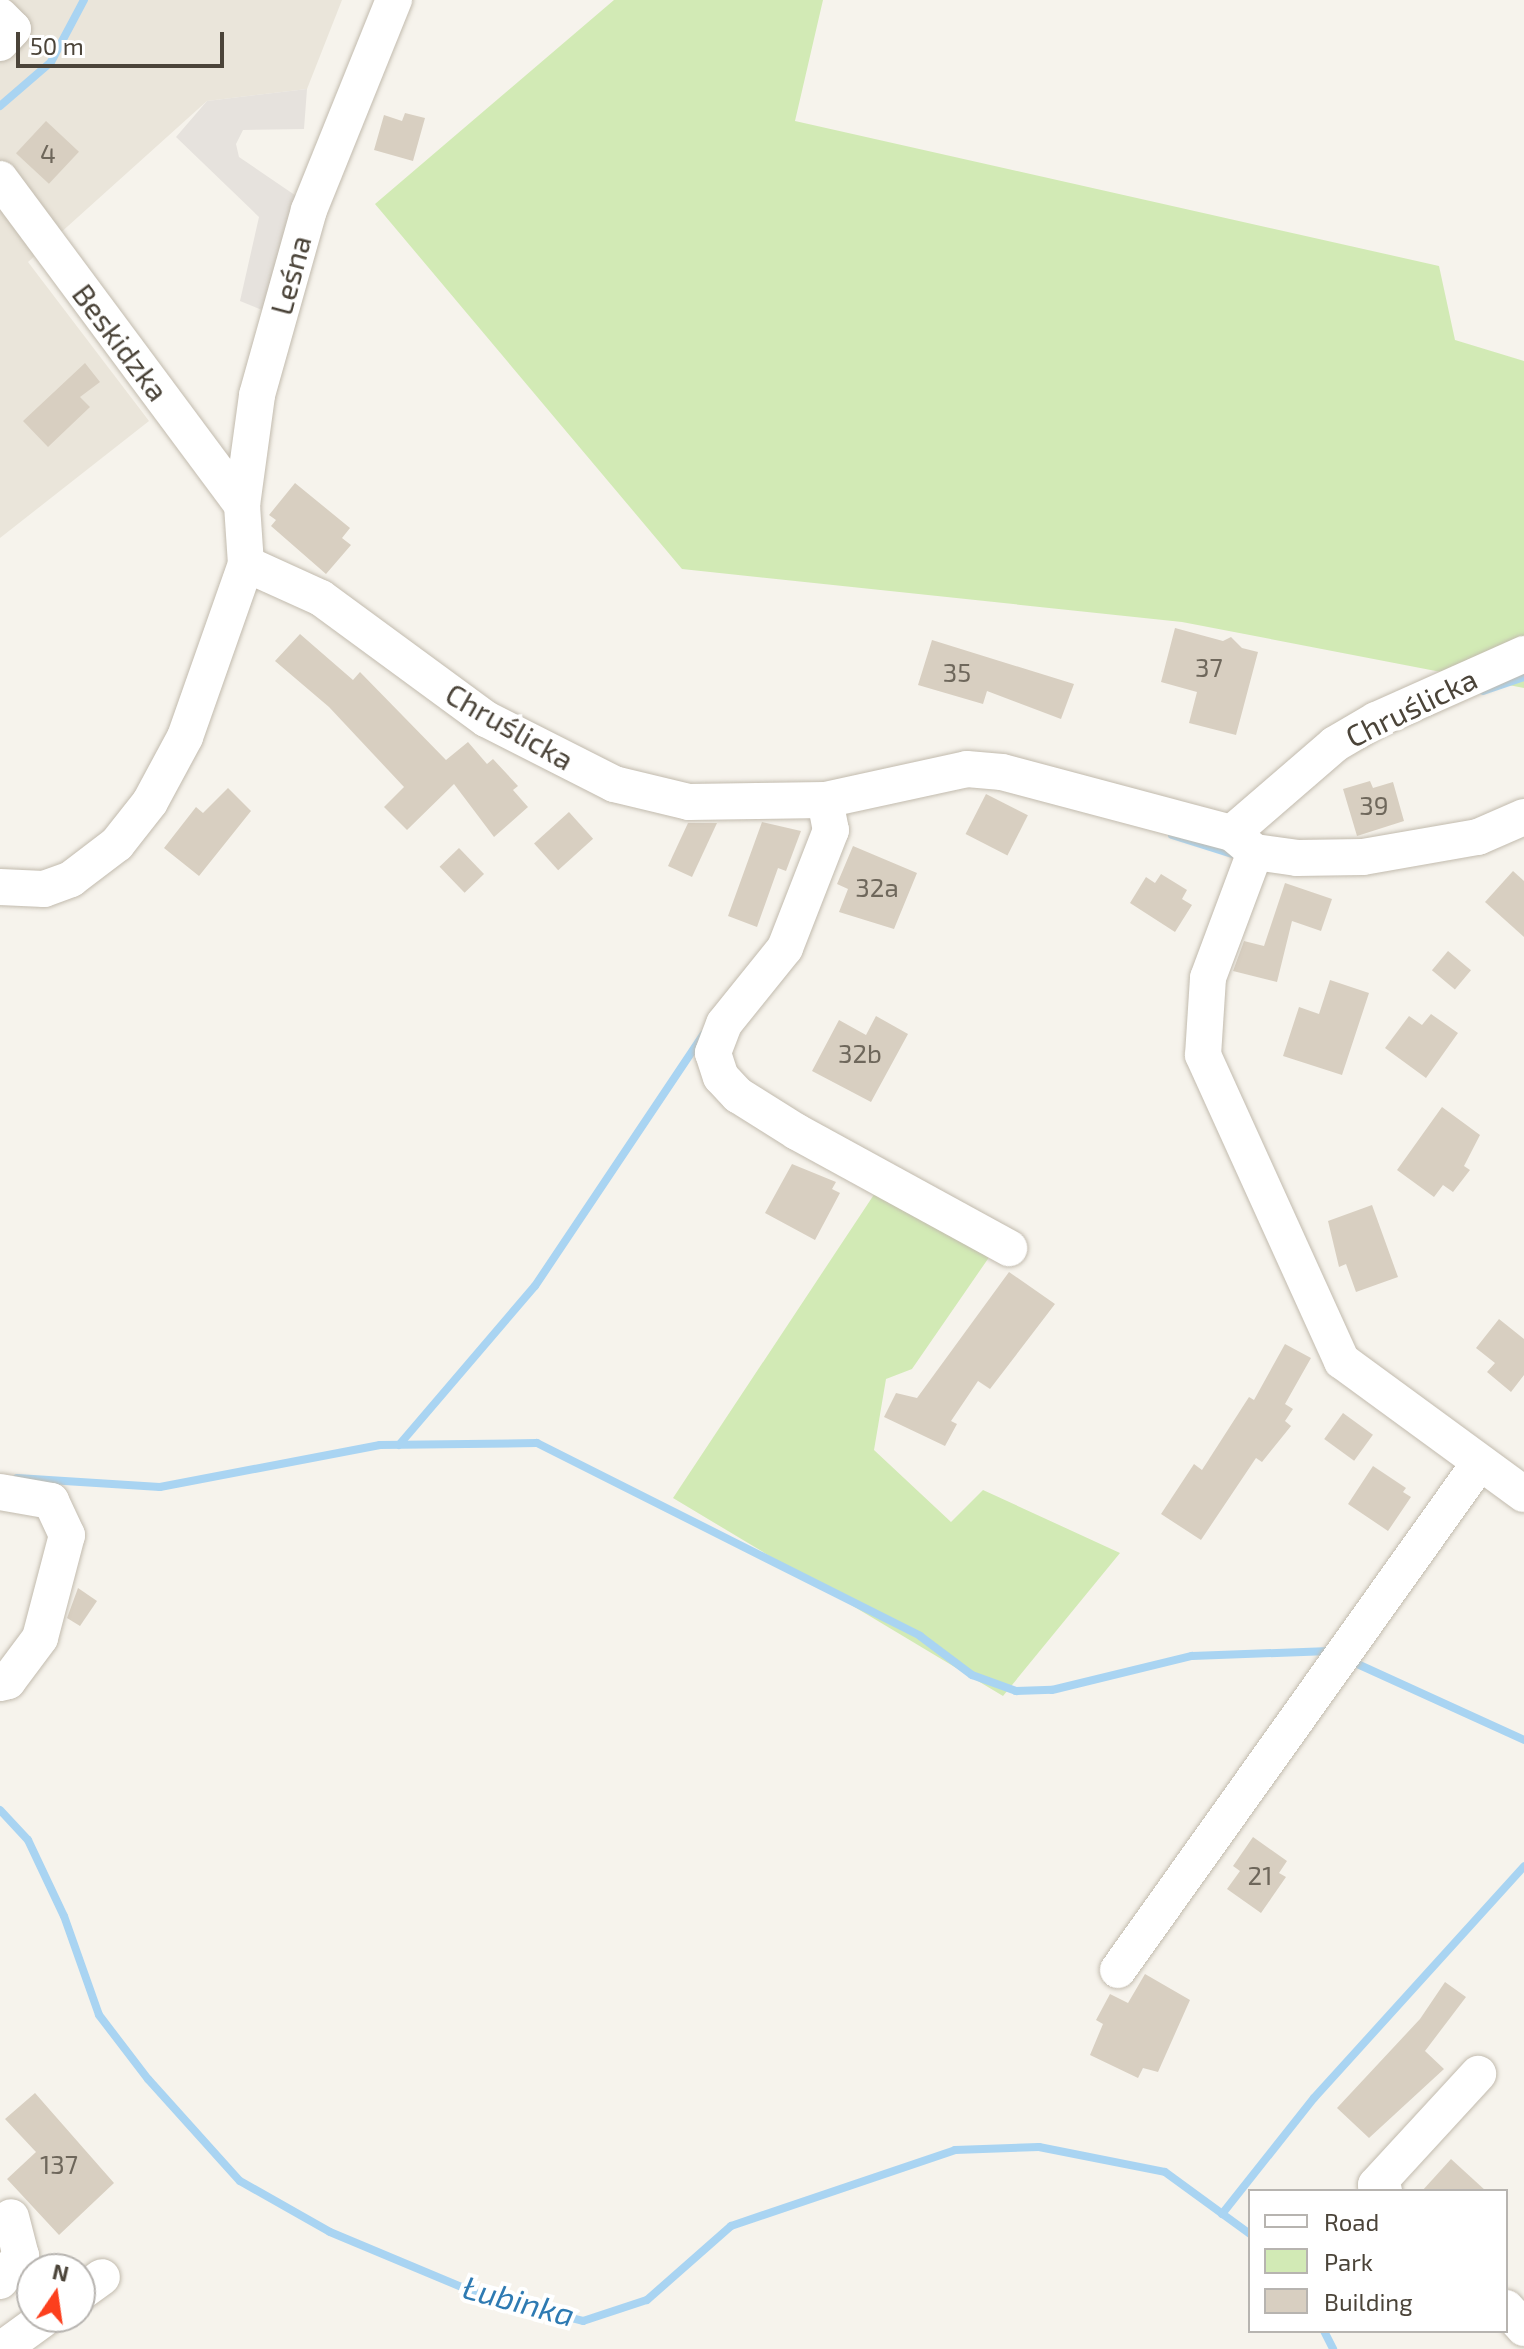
<!DOCTYPE html>
<meta charset="utf-8">
<style>
body{margin:0}
#map{position:relative;width:1524px;height:2349px;overflow:hidden;background:#f6f3ec;font-family:"Exo 2",sans-serif}
div>[style]{position:absolute}
.residential>*{inset:0;background:#eae5da}
.industrial>*{inset:0;background:#e6e2dd}
.green>*{inset:0;background:#d2eab5}
.stream>*{height:8px;margin:-4px;padding:0 4px;transform-origin:4px;border-radius:4px;background:#a9d4f2}
.building>*{inset:0;background:#d8cfc1;transform-origin:0 0}
.roads{filter:drop-shadow(0 0 2px #c2bbae) drop-shadow(0 0 2px #c2bbae)}
.minor>*{height:36px;margin:-18px;padding:0 18px;transform-origin:18px;border-radius:18px;background:#fff}
span{translate:-50% -50%;white-space:nowrap;text-align:center;line-height:1.15;-webkit-text-stroke:8px #fff;paint-order:stroke}
.number-label{font-size:26px;color:#6e675b}
.number-label span{-webkit-text-stroke-width:0}
.street-label{font-size:30px;color:#4b4439}
.water-label{font-size:32px;color:#2e7ab2;font-style:italic}
.legend{position:absolute;left:1248px;top:2189px;width:260px;height:144px;box-sizing:border-box;background:#fff;border:2px solid #b7b4b0;margin:0;padding:10px 14px;list-style:none;font-size:24px;color:#4b4439}
.legend li{display:flex;align-items:center;gap:16px;height:40px}
.legend b{width:40px;border:2px solid #b7b4b0}
.north{position:absolute;left:16px;top:2253px;width:80px;height:80px;box-sizing:border-box;background:#fff;border:2px solid #b7b4b0;border-radius:50%;rotate:13deg;font-size:22px;font-weight:700;line-height:32px;text-align:center;color:#4b4439}
.north::after{content:'';display:block;margin:auto;width:28px;height:36px;background:#fc3f1d;clip-path:polygon(50% 0,100% 100%,50% 72%,0 100%)}
.scale{position:absolute;left:16px;top:32px;width:208px;height:36px;box-sizing:border-box;border:4px solid #4b4439;border-top:0;padding-left:10px;font-size:24px;line-height:28px;white-space:nowrap;color:#4b4439;-webkit-text-stroke:6px #fff;paint-order:stroke}
</style>
<div id="map">
<div class="residential">
<div style="clip-path:polygon(0 0,342px 0,307px 89px,207px 101px,28px 262px,149px 421px,0 538px)"></div>
</div>
<div class="industrial">
<div style="clip-path:polygon(307px 89px,304px 129px,243px 130px,236px 144px,239px 157px,305px 202px,267px 312px,240px 301px,259px 217px,176px 137px,207px 101px)"></div>
</div>
<div class="green">
<div style="clip-path:polygon(614px 0,823px 0,795px 121px,1439px 266px,1455px 340px,1524px 361px,1524px 688px,1182px 622px,682px 569px,375px 204px)"></div>
<div style="clip-path:polygon(879px 1187px,992px 1253px,912px 1369px,886px 1379px,874px 1450px,951px 1522px,983px 1490px,1120px 1553px,1003px 1696px,673px 1498px)"></div>
</div>
<div class="stream">
<div style="left:0;top:106px;width:67px;rotate:-40.8deg"></div>
<div style="left:51px;top:62px;width:70px;rotate:-62deg"></div>
<div style="left:1483px;top:691px;width:43px;rotate:-18.9deg"></div>
<div style="left:1172px;top:835px;width:63px;rotate:17.6deg"></div>
<div style="left:399px;top:1445px;width:209px;rotate:-49.5deg"></div>
<div style="left:535px;top:1286px;width:303px;rotate:-56.2deg"></div>
<div style="left:17px;top:1478px;width:143px;rotate:3.6deg"></div>
<div style="left:160px;top:1487px;width:224px;rotate:-10.8deg"></div>
<div style="left:380px;top:1445px;width:157px;rotate:-0.7deg"></div>
<div style="left:537px;top:1443px;width:429px;rotate:26.7deg"></div>
<div style="left:920px;top:1636px;width:65px;rotate:36.9deg"></div>
<div style="left:972px;top:1675px;width:47px;rotate:20deg"></div>
<div style="left:1016px;top:1691px;width:36px;rotate:-2deg"></div>
<div style="left:1052px;top:1690px;width:144px;rotate:-13.7deg"></div>
<div style="left:1192px;top:1656px;width:138px;rotate:-2.1deg"></div>
<div style="left:1353px;top:1662px;width:188px;rotate:24.5deg"></div>
<div style="left:0;top:1810px;width:41px;rotate:47deg"></div>
<div style="left:28px;top:1840px;width:84px;rotate:64.7deg"></div>
<div style="left:64px;top:1916px;width:105px;rotate:70.5deg"></div>
<div style="left:99px;top:2015px;width:81px;rotate:52.6deg"></div>
<div style="left:148px;top:2079px;width:137px;rotate:48deg"></div>
<div style="left:240px;top:2181px;width:103px;rotate:29.5deg"></div>
<div style="left:330px;top:2232px;width:166px;rotate:22.7deg"></div>
<div style="left:483px;top:2296px;width:103px;rotate:14deg"></div>
<div style="left:583px;top:2321px;width:67px;rotate:-18.2deg"></div>
<div style="left:647px;top:2300px;width:112px;rotate:-41.4deg"></div>
<div style="left:731px;top:2226px;width:237px;rotate:-18.7deg"></div>
<div style="left:955px;top:2150px;width:84px;rotate:-2deg"></div>
<div style="left:1039px;top:2147px;width:128px;rotate:11.2deg"></div>
<div style="left:1165px;top:2172px;width:105px;rotate:36.1deg"></div>
<div style="left:1222px;top:2214px;width:148px;rotate:-51.6deg"></div>
<div style="left:1314px;top:2098px;width:313px;rotate:-47.8deg"></div>
<div style="left:1324px;top:2331px;width:20px;rotate:63deg"></div>
</div>
<div class="building">
<div style="clip-path:polygon(405px 113px,425px 118px,413px 161px,374px 150px,384px 115px,402px 121px)"></div>
<div style="left:46px;top:121px;width:45px;height:44px;rotate:43deg"></div>
<div style="clip-path:polygon(85px 363px,100px 382px,80px 397px,90px 407px,48px 447px,23px 421px)"></div>
<div style="clip-path:polygon(295px 483px,350px 528px,342px 538px,351px 545px,326px 574px,271px 526px,276px 520px,269px 515px)"></div>
<div style="clip-path:polygon(1175px 628px,1223px 641px,1231px 637px,1242px 648px,1258px 652px,1236px 735px,1189px 723px,1197px 692px,1161px 682px)"></div>
<div style="clip-path:polygon(300px 634px,353px 680px,360px 672px,446px 760px,468px 742px,487px 764px,493px 759px,518px 786px,513px 790px,528px 807px,494px 837px,454px 784px,407px 830px,384px 807px,404px 787px,329px 707px,275px 661px)"></div>
<div style="clip-path:polygon(932px 640px,1074px 684px,1061px 719px,987px 691px,983px 704px,918px 685px)"></div>
<div style="clip-path:polygon(1370px 781px,1373px 788px,1393px 782px,1404px 821px,1357px 836px,1343px 789px)"></div>
<div style="clip-path:polygon(228px 788px,251px 811px,199px 876px,164px 848px,196px 807px,203px 813px)"></div>
<div style="left:986px;top:794px;width:47px;height:45px;rotate:27deg"></div>
<div style="left:569px;top:812px;width:36px;height:47px;rotate:48deg"></div>
<div style="clip-path:polygon(762px 822px,801px 831px,786px 871px,778px 868px,757px 927px,728px 916px)"></div>
<div style="clip-path:polygon(688px 823px,717px 823px,692px 877px,668px 866px)"></div>
<div style="clip-path:polygon(853px 846px,917px 873px,894px 929px,839px 912px,848px 889px,837px 884px)"></div>
<div style="left:459px;top:848px;width:36px;height:27px;rotate:46deg"></div>
<div style="clip-path:polygon(1513px 871px,1524px 881px,1524px 937px,1485px 902px)"></div>
<div style="clip-path:polygon(1161px 874px,1187px 890px,1182px 899px,1192px 905px,1175px 932px,1130px 903px,1146px 877px,1155px 883px)"></div>
<div style="clip-path:polygon(1285px 883px,1332px 899px,1321px 931px,1292px 921px,1277px 982px,1233px 971px,1244px 941px,1264px 946px)"></div>
<div style="left:1448px;top:951px;width:30px;height:25px;rotate:40deg"></div>
<div style="clip-path:polygon(1330px 980px,1369px 993px,1342px 1075px,1283px 1056px,1299px 1007px,1319px 1014px)"></div>
<div style="clip-path:polygon(1431px 1014px,1458px 1033px,1426px 1078px,1385px 1048px,1409px 1016px,1422px 1025px)"></div>
<div style="clip-path:polygon(876px 1016px,908px 1034px,871px 1102px,812px 1071px,839px 1020px,866px 1035px)"></div>
<div style="clip-path:polygon(1442px 1107px,1480px 1135px,1464px 1166px,1470px 1170px,1453px 1192px,1443px 1185px,1434px 1197px,1397px 1170px)"></div>
<div style="clip-path:polygon(792px 1164px,836px 1182px,832px 1189px,840px 1193px,815px 1240px,765px 1213px)"></div>
<div style="clip-path:polygon(1372px 1205px,1398px 1277px,1356px 1292px,1346px 1264px,1339px 1267px,1328px 1221px)"></div>
<div style="clip-path:polygon(1009px 1272px,1055px 1304px,990px 1389px,978px 1381px,951px 1421px,957px 1424px,945px 1446px,884px 1417px,896px 1393px,917px 1398px)"></div>
<div style="clip-path:polygon(1499px 1319px,1524px 1339px,1524px 1375px,1511px 1392px,1487px 1372px,1495px 1363px,1476px 1348px)"></div>
<div style="clip-path:polygon(1285px 1344px,1311px 1358px,1285px 1404px,1293px 1409px,1285px 1421px,1291px 1426px,1262px 1462px,1256px 1458px,1201px 1540px,1161px 1514px,1194px 1464px,1202px 1470px,1249px 1397px,1254px 1400px)"></div>
<div style="left:1343px;top:1413px;width:37px;height:32px;rotate:36deg"></div>
<div style="clip-path:polygon(1373px 1466px,1406px 1488px,1403px 1492px,1411px 1497px,1388px 1531px,1348px 1504px)"></div>
<div style="clip-path:polygon(78px 1588px,97px 1601px,80px 1626px,67px 1618px)"></div>
<div style="clip-path:polygon(1253px 1837px,1287px 1861px,1279px 1873px,1286px 1877px,1261px 1913px,1227px 1889px,1240px 1871px,1233px 1866px)"></div>
<div style="clip-path:polygon(1145px 1974px,1190px 2000px,1158px 2072px,1143px 2068px,1138px 2078px,1090px 2055px,1103px 2024px,1096px 2020px,1110px 1994px,1128px 2003px)"></div>
<div style="clip-path:polygon(1445px 1982px,1466px 1997px,1425px 2051px,1444px 2069px,1369px 2138px,1337px 2108px,1420px 2019px)"></div>
<div style="clip-path:polygon(35px 2093px,114px 2183px,59px 2235px,7px 2179px,36px 2152px,5px 2119px)"></div>
<div style="clip-path:polygon(1451px 2159px,1486px 2191px,1422px 2191px)"></div>
</div>
<div class="roads">
<div class="minor">
<div style="left:0;top:16px;width:18px;rotate:45deg"></div>
<div style="left:13px;top:29px;width:19px;rotate:133deg"></div>
<div style="left:0;top:179px;width:406px;rotate:53.4deg"></div>
<div style="left:246px;top:564px;width:59px;rotate:-93.9deg"></div>
<div style="left:242px;top:505px;width:111px;rotate:-82.2deg"></div>
<div style="left:257px;top:395px;width:192px;rotate:-74.3deg"></div>
<div style="left:309px;top:210px;width:227px;rotate:-68deg"></div>
<div style="left:825px;top:800px;width:31px;rotate:79deg"></div>
<div style="left:831px;top:830px;width:127px;rotate:111.3deg"></div>
<div style="left:785px;top:948px;width:97px;rotate:128.8deg"></div>
<div style="left:724px;top:1024px;width:31px;rotate:111deg"></div>
<div style="left:713px;top:1053px;width:25px;rotate:72deg"></div>
<div style="left:721px;top:1077px;width:25px;rotate:47deg"></div>
<div style="left:738px;top:1095px;width:70px;rotate:32.1deg"></div>
<div style="left:797px;top:1132px;width:242px;rotate:28.7deg"></div>
<div style="left:1232px;top:833px;width:136px;rotate:-40.8deg"></div>
<div style="left:1335px;top:744px;width:48px;rotate:-30.3deg"></div>
<div style="left:1376px;top:720px;width:162px;rotate:-24deg"></div>
<div style="left:1255px;top:852px;width:134px;rotate:110.5deg"></div>
<div style="left:1208px;top:978px;width:77px;rotate:93.7deg"></div>
<div style="left:1203px;top:1055px;width:336px;rotate:65.6deg"></div>
<div style="left:1342px;top:1361px;width:225px;rotate:36.2deg"></div>
<div style="left:0;top:887px;width:44px;rotate:2.6deg"></div>
<div style="left:44px;top:889px;width:29px;rotate:-20deg"></div>
<div style="left:71px;top:879px;width:58px;rotate:-37.3deg"></div>
<div style="left:117px;top:844px;width:53px;rotate:-51.8deg"></div>
<div style="left:150px;top:802px;width:74px;rotate:-61.7deg"></div>
<div style="left:185px;top:737px;width:183px;rotate:-70.6deg"></div>
<div style="left:246px;top:564px;width:82px;rotate:24.4deg"></div>
<div style="left:321px;top:598px;width:205px;rotate:36.3deg"></div>
<div style="left:486px;top:719px;width:144px;rotate:26.9deg"></div>
<div style="left:614px;top:784px;width:77px;rotate:13.5deg"></div>
<div style="left:689px;top:802px;width:136px;rotate:-0.8deg"></div>
<div style="left:825px;top:800px;width:145px;rotate:-12.3deg"></div>
<div style="left:967px;top:769px;width:35px;rotate:5deg"></div>
<div style="left:1002px;top:772px;width:238px;rotate:14.9deg"></div>
<div style="left:1232px;top:833px;width:30px;rotate:40deg"></div>
<div style="left:1255px;top:852px;width:42px;rotate:8.1deg"></div>
<div style="left:1297px;top:858px;width:66px;rotate:-0.9deg"></div>
<div style="left:1363px;top:857px;width:117px;rotate:-9.9deg"></div>
<div style="left:1478px;top:837px;width:50px;rotate:-23.5deg"></div>
<div style="left:0;top:1492px;width:52px;rotate:10deg"></div>
<div style="left:51px;top:1501px;width:38px;rotate:65deg"></div>
<div style="left:67px;top:1535px;width:106px;rotate:104.7deg"></div>
<div style="left:40px;top:1638px;width:54px;rotate:126.7deg"></div>
<div style="left:8px;top:1681px;width:8px;rotate:166deg"></div>
<div style="left:1118px;top:1970px;width:620px;rotate:-54.52deg"></div>
<div style="left:1384px;top:2191px;width:10px;rotate:-143deg"></div>
<div style="left:1376px;top:2185px;width:151px;rotate:-47.4deg"></div>
<div style="left:0;top:2281px;width:33px;rotate:-50deg"></div>
<div style="left:21px;top:2256px;width:40px;rotate:-104.4deg"></div>
<div style="left:80px;top:2293px;width:27px;rotate:-36deg"></div>
<div style="left:1506px;top:2308px;width:27px;rotate:48deg"></div>
<div style="left:2px;top:2349px;width:54px;rotate:-36deg"></div>
</div>
</div>
<div class="number-label">
<span style="left:48px;top:153px">4</span>
<span style="left:1209px;top:667px">37</span>
<span style="left:957px;top:672px">35</span>
<span style="left:1374px;top:805px">39</span>
<span style="left:877px;top:887px">32a</span>
<span style="left:860px;top:1053px">32b</span>
<span style="left:1260px;top:1875px">21</span>
<span style="left:59px;top:2164px">137</span>
</div>
<div class="street-label">
<span style="left:290px;top:275px;rotate:-75deg">Leśna</span>
<span style="left:121px;top:342px;rotate:53deg">Beskidzka</span>
<span style="left:1411px;top:707px;rotate:-26deg">Chruślicka</span>
<span style="left:510px;top:726px;rotate:30deg">Chruślicka</span>
</div>
<div class="water-label">
<span style="left:519px;top:2300px;rotate:15deg">Łubinka</span>
</div>
<ul class="legend">
<li><b style="height:10px;background:#fff"></b>Road</li>
<li><b style="height:22px;background:#d2eab5"></b>Park</li>
<li><b style="height:22px;background:#d8cfc1"></b>Building</li>
</ul>
<div class="north">N</div>
<div class="scale">50 m</div>
</div>
